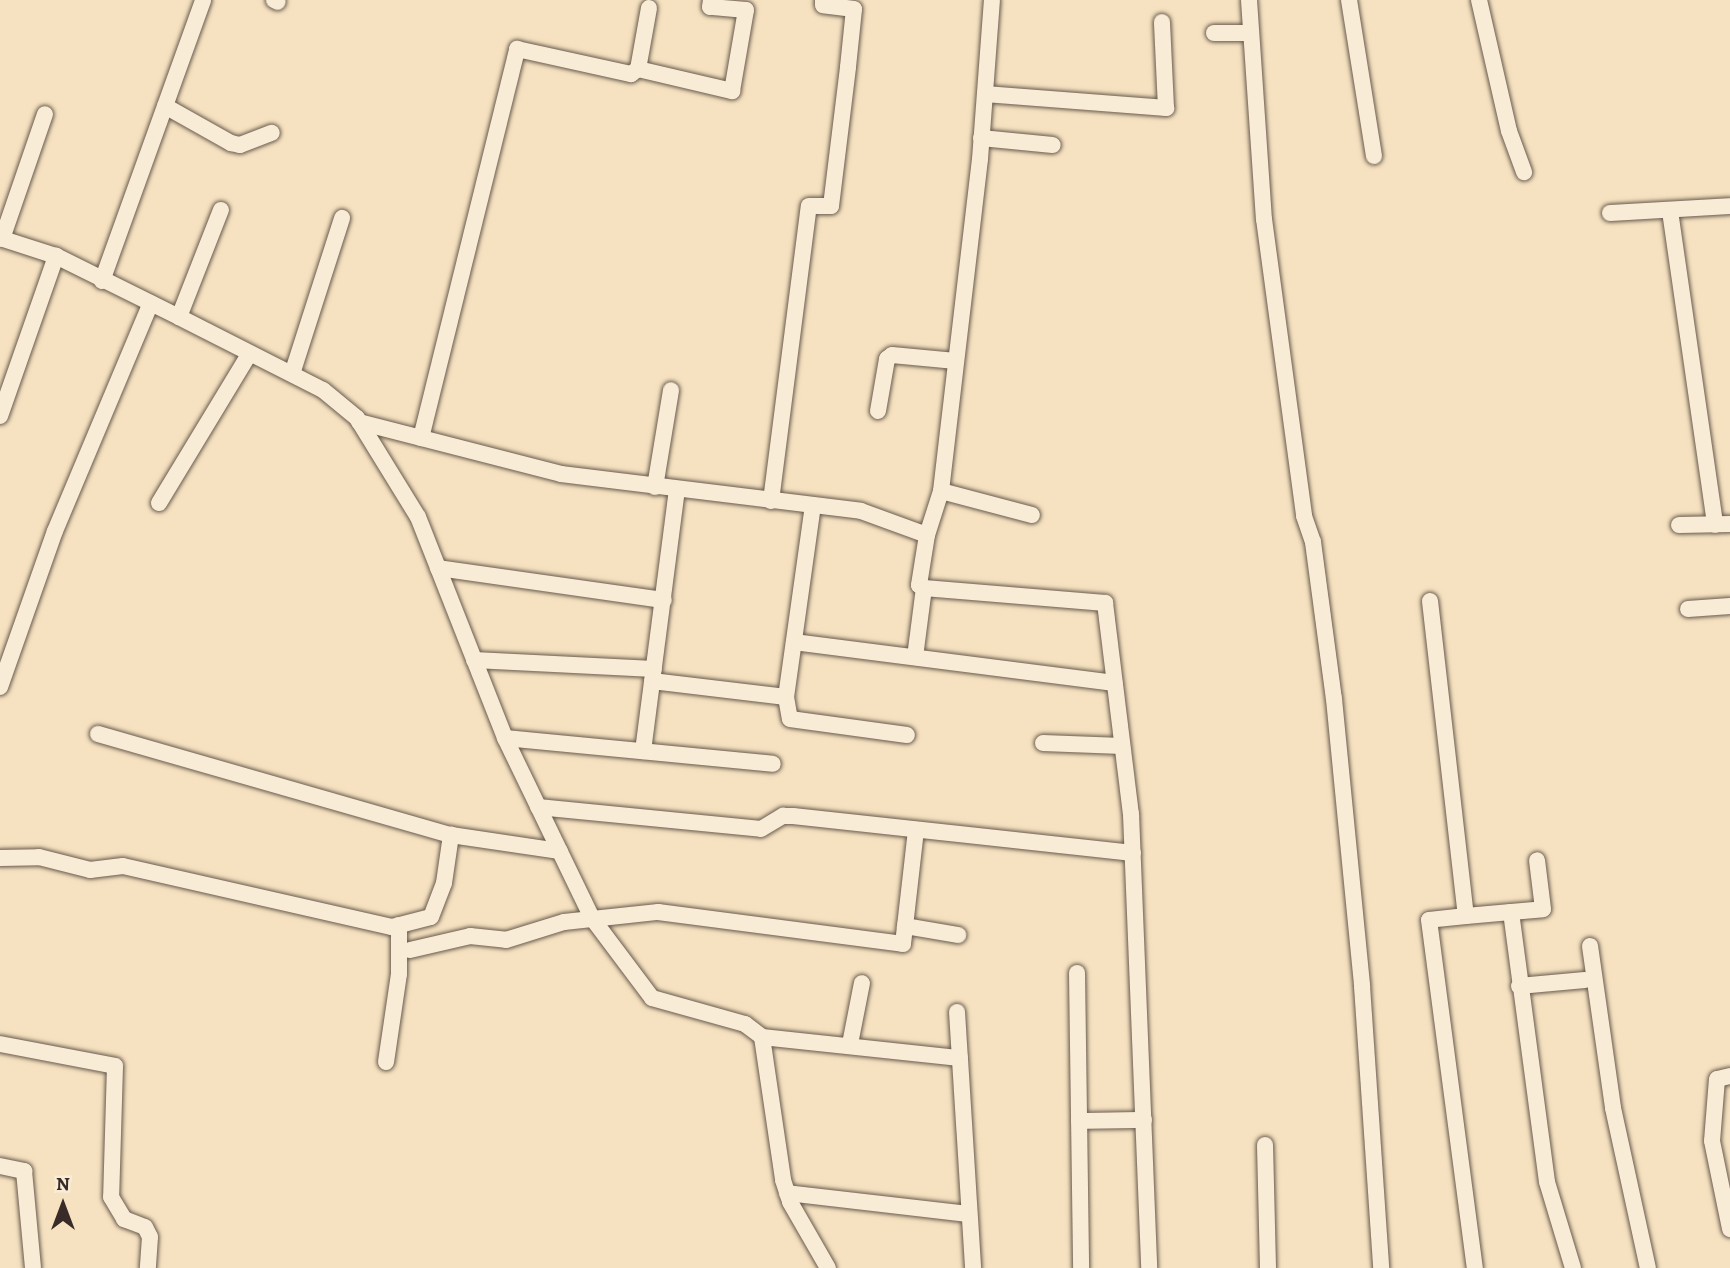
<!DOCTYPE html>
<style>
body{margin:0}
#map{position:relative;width:1730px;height:1268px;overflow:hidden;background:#f6e2c0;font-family:Alegreya,serif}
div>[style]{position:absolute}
.roads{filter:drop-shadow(0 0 2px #685a4e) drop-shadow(0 0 2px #685a4e)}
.minor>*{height:16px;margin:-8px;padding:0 8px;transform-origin:8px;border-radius:8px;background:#f9ecd6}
span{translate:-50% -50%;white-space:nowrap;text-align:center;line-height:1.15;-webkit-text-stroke:6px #f9ecd6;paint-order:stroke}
.north{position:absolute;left:28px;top:1170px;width:70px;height:70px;-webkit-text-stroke:5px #f9ecd6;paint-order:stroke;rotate:0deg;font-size:19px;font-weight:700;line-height:28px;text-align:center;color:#392c28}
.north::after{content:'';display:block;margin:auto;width:24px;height:32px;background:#392c28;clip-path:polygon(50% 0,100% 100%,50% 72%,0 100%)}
</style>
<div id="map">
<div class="roads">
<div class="minor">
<div style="left:274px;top:0;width:4px;rotate:27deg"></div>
<div style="left:1249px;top:0;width:220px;rotate:86.1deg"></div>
<div style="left:1264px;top:219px;width:300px;rotate:82.3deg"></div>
<div style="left:1304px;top:516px;width:28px;rotate:71deg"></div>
<div style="left:1313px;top:542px;width:158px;rotate:82.4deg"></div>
<div style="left:1334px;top:699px;width:288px;rotate:84.4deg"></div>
<div style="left:1362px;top:986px;width:283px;rotate:86.1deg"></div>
<div style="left:1349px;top:0;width:158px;rotate:80.9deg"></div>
<div style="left:1479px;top:0;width:134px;rotate:77.1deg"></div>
<div style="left:1509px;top:131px;width:44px;rotate:69.9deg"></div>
<div style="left:649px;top:8px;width:62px;rotate:100.2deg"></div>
<div style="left:638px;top:69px;width:97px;rotate:13.2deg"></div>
<div style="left:732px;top:91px;width:82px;rotate:-80.2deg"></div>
<div style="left:746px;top:10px;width:36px;rotate:-175deg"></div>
<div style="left:710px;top:7px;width:7px;rotate:-82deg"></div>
<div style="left:1214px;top:33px;width:37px"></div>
<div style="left:985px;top:94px;width:182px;rotate:4.4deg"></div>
<div style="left:1166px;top:108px;width:86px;rotate:-92.7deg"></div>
<div style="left:165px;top:106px;width:76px;rotate:29.3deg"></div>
<div style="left:231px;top:143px;width:9px;rotate:13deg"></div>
<div style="left:240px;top:145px;width:34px;rotate:-21deg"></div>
<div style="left:981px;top:138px;width:72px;rotate:5.6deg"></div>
<div style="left:1670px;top:211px;width:317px;rotate:81.8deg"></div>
<div style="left:1610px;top:213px;width:120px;rotate:-3.3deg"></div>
<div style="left:0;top:238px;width:59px;rotate:17.8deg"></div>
<div style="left:56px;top:256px;width:137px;rotate:26.4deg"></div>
<div style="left:179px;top:317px;width:161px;rotate:26.9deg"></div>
<div style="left:323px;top:390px;width:44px;rotate:39.5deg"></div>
<div style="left:357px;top:418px;width:116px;rotate:58.4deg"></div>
<div style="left:418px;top:517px;width:238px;rotate:68.5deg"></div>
<div style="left:505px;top:738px;width:200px;rotate:64.2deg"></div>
<div style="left:592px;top:918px;width:100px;rotate:53.1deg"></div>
<div style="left:652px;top:998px;width:97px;rotate:15.6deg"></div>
<div style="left:745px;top:1024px;width:21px;rotate:37deg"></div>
<div style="left:762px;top:1037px;width:145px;rotate:81.6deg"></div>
<div style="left:783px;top:1180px;width:23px;rotate:72deg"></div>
<div style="left:790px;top:1202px;width:76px;rotate:60.1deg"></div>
<div style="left:2px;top:239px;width:132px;rotate:-71deg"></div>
<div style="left:102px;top:281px;width:299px;rotate:-70.2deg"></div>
<div style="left:179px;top:317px;width:115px;rotate:-68.6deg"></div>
<div style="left:292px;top:374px;width:164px;rotate:-72.2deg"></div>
<div style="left:878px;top:411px;width:53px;rotate:-80.2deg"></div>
<div style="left:887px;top:359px;width:6px;rotate:-39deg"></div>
<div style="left:892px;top:355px;width:64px;rotate:5.4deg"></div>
<div style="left:0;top:416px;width:170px;rotate:-70.7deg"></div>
<div style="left:359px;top:422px;width:209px;rotate:14.4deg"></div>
<div style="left:561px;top:474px;width:302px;rotate:7deg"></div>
<div style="left:861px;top:511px;width:70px;rotate:20deg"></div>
<div style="left:927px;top:535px;width:51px;rotate:99.1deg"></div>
<div style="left:919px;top:585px;width:6px;rotate:31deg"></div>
<div style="left:924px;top:588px;width:182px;rotate:4.7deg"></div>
<div style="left:1105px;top:603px;width:213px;rotate:83deg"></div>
<div style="left:1131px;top:814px;width:454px;rotate:87.7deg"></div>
<div style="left:421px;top:438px;width:401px;rotate:-76.1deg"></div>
<div style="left:517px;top:49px;width:117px;rotate:12.4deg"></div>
<div style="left:631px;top:74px;width:9px;rotate:-36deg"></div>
<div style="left:655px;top:487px;width:98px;rotate:-80.6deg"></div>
<div style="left:941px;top:491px;width:94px;rotate:14.8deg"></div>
<div style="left:771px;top:501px;width:297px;rotate:-82.7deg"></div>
<div style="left:809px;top:206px;width:22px"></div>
<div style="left:831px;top:206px;width:140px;rotate:-83deg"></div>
<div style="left:848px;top:67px;width:58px;rotate:-84.1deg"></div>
<div style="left:854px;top:9px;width:31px;rotate:-173deg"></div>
<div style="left:823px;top:5px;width:5px;rotate:-90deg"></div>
<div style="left:159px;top:503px;width:175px;rotate:-58.8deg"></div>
<div style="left:813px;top:505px;width:194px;rotate:98deg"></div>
<div style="left:786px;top:697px;width:22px;rotate:80deg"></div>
<div style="left:790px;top:719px;width:118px;rotate:7.8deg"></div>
<div style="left:1679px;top:525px;width:51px;rotate:-1.1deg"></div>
<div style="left:927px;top:535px;width:46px;rotate:-72.3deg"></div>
<div style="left:941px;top:491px;width:334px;rotate:-83.3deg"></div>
<div style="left:980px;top:159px;width:159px;rotate:-85.7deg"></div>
<div style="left:438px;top:568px;width:228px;rotate:8.1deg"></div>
<div style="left:1430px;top:601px;width:317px;rotate:83.5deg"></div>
<div style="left:1466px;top:916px;width:37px;rotate:174deg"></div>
<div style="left:1429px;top:920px;width:351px;rotate:82.5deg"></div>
<div style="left:1688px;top:609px;width:42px;rotate:-4.1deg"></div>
<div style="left:794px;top:642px;width:323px;rotate:7.3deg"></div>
<div style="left:915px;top:657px;width:70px;rotate:-82.6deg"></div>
<div style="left:474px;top:660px;width:180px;rotate:2.9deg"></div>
<div style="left:652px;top:681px;width:135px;rotate:6.8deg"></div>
<div style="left:0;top:687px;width:165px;rotate:-70.6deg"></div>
<div style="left:55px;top:531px;width:247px;rotate:-67.2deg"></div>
<div style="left:98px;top:734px;width:367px;rotate:16deg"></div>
<div style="left:451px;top:835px;width:110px;rotate:8.4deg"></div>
<div style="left:505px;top:738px;width:269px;rotate:5.5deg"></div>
<div style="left:1043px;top:743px;width:79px;rotate:2.2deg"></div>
<div style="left:643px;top:751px;width:263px;rotate:-82.6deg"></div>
<div style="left:538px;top:807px;width:224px;rotate:5.6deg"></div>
<div style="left:761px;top:829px;width:26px;rotate:-31deg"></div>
<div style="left:783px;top:816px;width:10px"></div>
<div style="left:793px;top:816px;width:342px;rotate:6.2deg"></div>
<div style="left:0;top:858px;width:39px;rotate:-1deg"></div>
<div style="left:39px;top:857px;width:53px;rotate:14.3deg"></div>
<div style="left:90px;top:870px;width:33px;rotate:-7deg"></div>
<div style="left:123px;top:866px;width:276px;rotate:12.8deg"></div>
<div style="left:392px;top:927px;width:40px;rotate:-14.4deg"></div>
<div style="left:431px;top:917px;width:36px;rotate:-69deg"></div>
<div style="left:444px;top:883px;width:49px;rotate:-81.7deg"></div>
<div style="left:1511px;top:912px;width:32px;rotate:-5deg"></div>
<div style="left:1543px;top:909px;width:49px;rotate:-97deg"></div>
<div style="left:1466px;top:916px;width:45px;rotate:-5.1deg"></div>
<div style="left:1511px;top:912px;width:272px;rotate:82.4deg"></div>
<div style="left:1547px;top:1182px;width:90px;rotate:73.2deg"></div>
<div style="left:905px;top:926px;width:54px;rotate:9.6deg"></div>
<div style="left:1590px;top:946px;width:164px;rotate:81.9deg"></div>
<div style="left:1613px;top:1108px;width:164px;rotate:77.7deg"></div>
<div style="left:410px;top:950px;width:62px;rotate:-13.1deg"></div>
<div style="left:470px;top:936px;width:36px;rotate:6deg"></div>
<div style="left:506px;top:940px;width:61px;rotate:-17.2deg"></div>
<div style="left:564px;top:922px;width:95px;rotate:-6.1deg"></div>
<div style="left:658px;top:912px;width:247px;rotate:7.4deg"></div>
<div style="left:903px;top:944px;width:115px;rotate:-83.5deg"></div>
<div style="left:1077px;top:973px;width:295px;rotate:89.2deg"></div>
<div style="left:1519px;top:986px;width:66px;rotate:-5.2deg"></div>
<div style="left:957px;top:1012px;width:256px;rotate:86.4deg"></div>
<div style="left:762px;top:1037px;width:199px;rotate:6.1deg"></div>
<div style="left:0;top:1044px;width:117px;rotate:10.8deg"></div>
<div style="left:115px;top:1066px;width:131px;rotate:91.7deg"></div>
<div style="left:111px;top:1197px;width:26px;rotate:59deg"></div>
<div style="left:124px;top:1219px;width:22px;rotate:21deg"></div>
<div style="left:145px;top:1227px;width:11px;rotate:63deg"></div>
<div style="left:150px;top:1237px;width:31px;rotate:94deg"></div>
<div style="left:850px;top:1044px;width:62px;rotate:-78.9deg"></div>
<div style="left:386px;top:1062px;width:89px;rotate:-81.6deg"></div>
<div style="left:399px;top:974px;width:49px;rotate:-90deg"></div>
<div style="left:1730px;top:1076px;width:13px;rotate:167deg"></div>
<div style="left:1717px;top:1079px;width:62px;rotate:94.6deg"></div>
<div style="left:1712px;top:1141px;width:90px;rotate:78.4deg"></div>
<div style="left:1079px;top:1121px;width:65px;rotate:-0.9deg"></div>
<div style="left:1265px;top:1145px;width:123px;rotate:88.6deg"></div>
<div style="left:0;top:1166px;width:25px;rotate:12deg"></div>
<div style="left:24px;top:1171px;width:97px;rotate:84.7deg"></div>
<div style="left:787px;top:1193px;width:183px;rotate:6.6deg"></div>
</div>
</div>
<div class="north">N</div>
</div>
